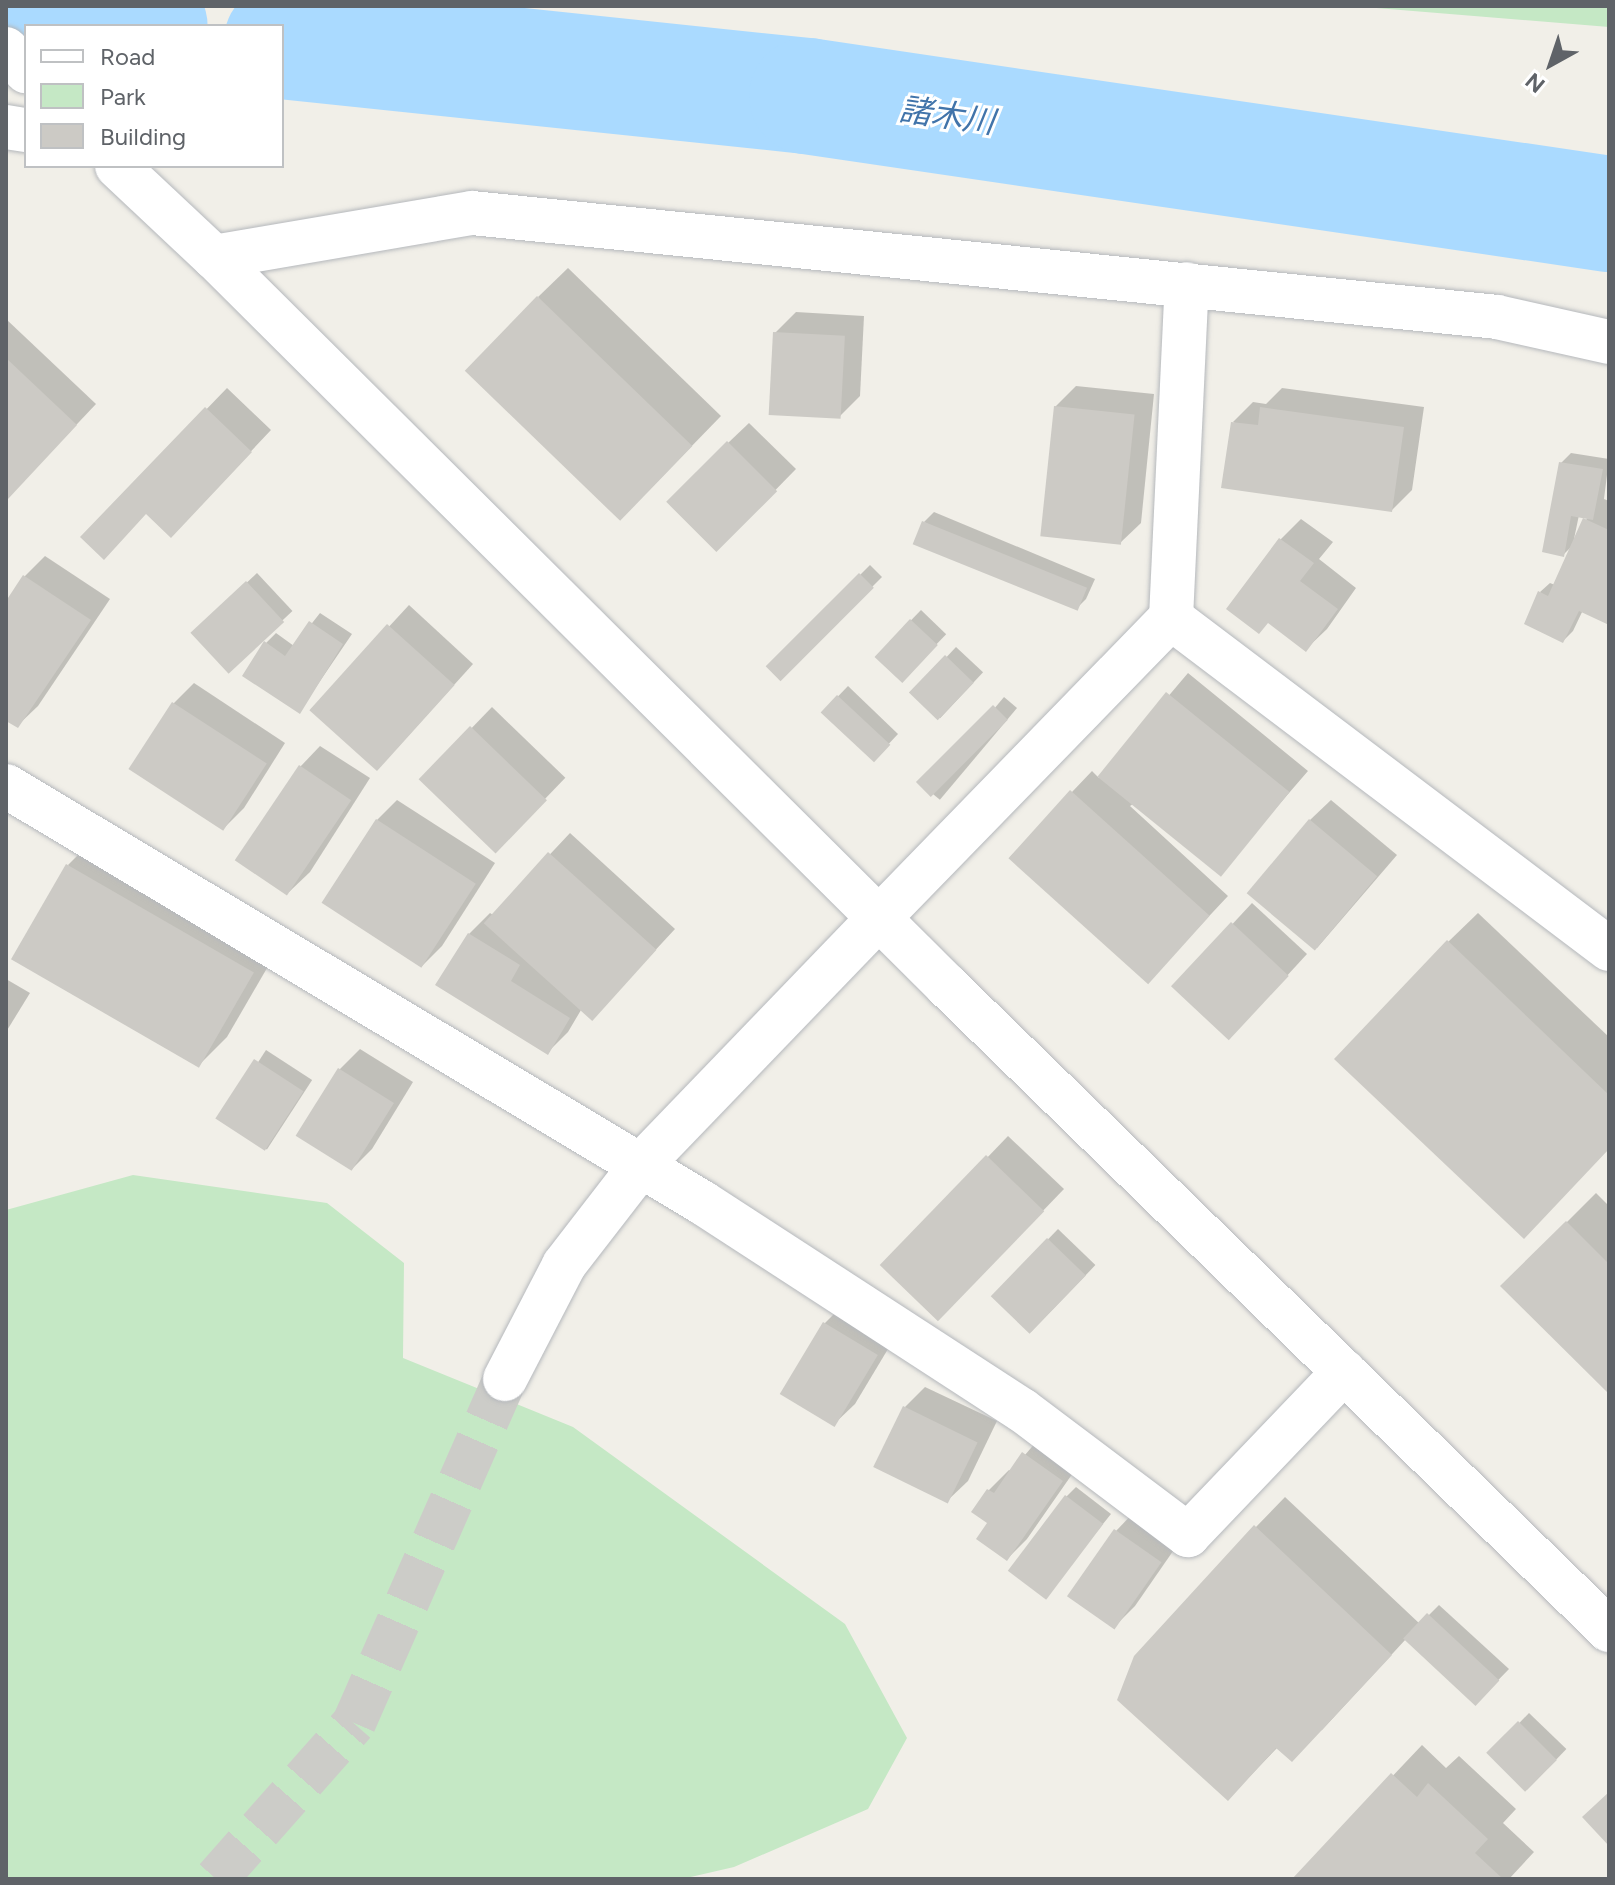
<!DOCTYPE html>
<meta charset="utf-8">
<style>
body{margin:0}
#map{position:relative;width:1615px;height:1885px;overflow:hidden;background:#f1efe8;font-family:Figtree,"Noto Sans JP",sans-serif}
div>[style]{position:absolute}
.green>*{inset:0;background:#c5e8c5}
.shadow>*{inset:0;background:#0003;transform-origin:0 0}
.river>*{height:116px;margin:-58px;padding:0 58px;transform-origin:58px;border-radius:58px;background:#aadaff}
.building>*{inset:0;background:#cccac5;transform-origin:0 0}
.secondary-tunnel>*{height:44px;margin-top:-22px;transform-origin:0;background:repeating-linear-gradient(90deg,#ccccc8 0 44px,transparent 0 66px)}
.roads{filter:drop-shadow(0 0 2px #b5b8bc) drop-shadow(0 0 2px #b5b8bc)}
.street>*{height:44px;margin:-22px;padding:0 22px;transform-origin:22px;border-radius:22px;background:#fff}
.secondary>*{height:44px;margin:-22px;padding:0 22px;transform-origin:22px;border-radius:22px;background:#fff}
span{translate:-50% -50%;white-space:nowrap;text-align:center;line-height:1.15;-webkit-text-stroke:6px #fff;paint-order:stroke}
.water-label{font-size:32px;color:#4174aa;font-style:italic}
.frame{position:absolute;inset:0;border:8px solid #5f6368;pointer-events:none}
.legend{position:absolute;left:24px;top:24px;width:260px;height:144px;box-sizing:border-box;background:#fff;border:2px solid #bfc1c3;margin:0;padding:10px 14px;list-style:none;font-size:24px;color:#5f6368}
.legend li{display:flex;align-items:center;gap:16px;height:40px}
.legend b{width:40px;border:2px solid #bfc1c3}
.north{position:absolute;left:1511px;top:24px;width:80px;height:80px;-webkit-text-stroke:6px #fff;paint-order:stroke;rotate:220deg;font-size:22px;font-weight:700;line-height:32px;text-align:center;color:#5f6368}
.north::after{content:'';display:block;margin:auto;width:28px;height:36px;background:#5f6368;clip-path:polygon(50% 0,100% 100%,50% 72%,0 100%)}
</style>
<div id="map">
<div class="green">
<div style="clip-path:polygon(1352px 6px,1609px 6px,1609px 27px)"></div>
<div style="clip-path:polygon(133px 1175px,327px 1203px,404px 1263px,403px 1358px,573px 1427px,845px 1624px,907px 1738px,868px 1809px,734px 1867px,682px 1879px,6px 1879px,6px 1210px)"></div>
</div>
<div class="shadow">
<div style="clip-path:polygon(568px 268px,721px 416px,650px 489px,538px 297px)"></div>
<div style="clip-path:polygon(796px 312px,864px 316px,860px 396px,839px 417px,775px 333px)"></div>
<div style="clip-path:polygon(6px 319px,96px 404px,28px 476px,6px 494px)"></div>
<div style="clip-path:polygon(1076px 386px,1154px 394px,1141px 523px,1120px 543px,1055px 407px)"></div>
<div style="clip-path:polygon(227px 388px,271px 430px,191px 515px,147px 512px,83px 537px)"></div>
<div style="clip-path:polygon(1282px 388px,1424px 407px,1412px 490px,1392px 510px,1233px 422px,1253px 402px,1266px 404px)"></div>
<div style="clip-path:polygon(749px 423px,796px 469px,718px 549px,728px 443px)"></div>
<div style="clip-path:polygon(evenodd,1571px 453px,1609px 459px,1604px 499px,1609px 501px,1609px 622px,1583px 610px,1573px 631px,1563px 641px,1540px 592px,1550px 583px,1555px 585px,1573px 545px,1563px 555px,1561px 463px,1571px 453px,1579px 515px,1588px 517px,1574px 539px,1579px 515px)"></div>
<div style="clip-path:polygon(934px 512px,1095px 579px,1086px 599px,1076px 609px,924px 522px)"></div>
<div style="clip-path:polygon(1301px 519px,1333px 542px,1319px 559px,1356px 588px,1327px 629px,1306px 649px,1268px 622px,1229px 609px,1281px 539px)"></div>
<div style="clip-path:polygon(45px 556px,110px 599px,38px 706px,17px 726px,6px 718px,6px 605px,25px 576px)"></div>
<div style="left:870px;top:565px;width:17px;height:143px;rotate:45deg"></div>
<div style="left:257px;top:573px;width:52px;height:88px;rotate:47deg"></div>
<div style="clip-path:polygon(409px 605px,473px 664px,397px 748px,312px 710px)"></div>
<div style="left:921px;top:610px;width:35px;height:64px;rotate:44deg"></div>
<div style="clip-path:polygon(320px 613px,352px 634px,299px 712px,266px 643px,276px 633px,294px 646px)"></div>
<div style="left:956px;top:647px;width:37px;height:63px;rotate:43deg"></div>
<div style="clip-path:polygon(1188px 673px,1308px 771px,1219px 874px,1133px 804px,1130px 806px,1228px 896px,1167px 961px,1010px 857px,1092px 771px,1099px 778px)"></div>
<div style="clip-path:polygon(194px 683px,285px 743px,244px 808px,223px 829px,173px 704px)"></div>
<div style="clip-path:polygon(848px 686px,898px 734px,883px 750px,823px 712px)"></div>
<div style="left:1004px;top:697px;width:17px;height:120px;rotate:40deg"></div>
<div style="left:492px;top:707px;width:102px;height:101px;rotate:44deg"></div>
<div style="clip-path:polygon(320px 746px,370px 778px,310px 872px,289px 892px,300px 767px)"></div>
<div style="clip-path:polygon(397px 800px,495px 863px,442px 946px,422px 966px,377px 820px)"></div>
<div style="clip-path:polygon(1331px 800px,1397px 855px,1317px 948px,1310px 820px)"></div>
<div style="clip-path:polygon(570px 833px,675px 929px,611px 998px,581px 1010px,568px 1032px,548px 1052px,438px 984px,469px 934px,490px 913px,493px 915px)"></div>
<div style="clip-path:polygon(97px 836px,281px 944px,227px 1037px,198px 1066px,68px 865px)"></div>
<div style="clip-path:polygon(1252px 903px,1307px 954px,1250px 1016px,1174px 987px)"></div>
<div style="clip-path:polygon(1478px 913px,1609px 1037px,1609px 1147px,1448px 942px)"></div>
<div style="clip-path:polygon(6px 979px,30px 993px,6px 1032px)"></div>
<div style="clip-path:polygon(360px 1049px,413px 1082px,372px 1149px,352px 1169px,339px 1070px)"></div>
<div style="left:266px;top:1050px;width:55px;height:83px;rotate:33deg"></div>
<div style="clip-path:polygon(1008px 1136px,1064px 1189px,958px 1299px,883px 1266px)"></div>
<div style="clip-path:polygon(1596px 1193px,1609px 1206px,1609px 1391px,1503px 1286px)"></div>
<div style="left:1058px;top:1229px;width:52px;height:93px;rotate:44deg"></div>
<div style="clip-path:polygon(845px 1303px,897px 1334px,855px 1404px,834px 1424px,783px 1393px,825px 1323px)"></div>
<div style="clip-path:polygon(925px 1387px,997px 1421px,968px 1481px,947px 1501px,905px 1407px)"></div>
<div style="clip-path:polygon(1044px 1433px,1082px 1460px,1027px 1539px,1007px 1559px,990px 1523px,989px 1490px,1009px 1470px,1011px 1471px)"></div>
<div style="clip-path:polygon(1076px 1487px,1111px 1514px,1045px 1596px,1066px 1497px)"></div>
<div style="clip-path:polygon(1285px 1497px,1420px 1624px,1439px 1605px,1509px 1669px,1475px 1704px,1406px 1639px,1322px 1730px,1278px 1747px,1228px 1799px,1256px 1527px)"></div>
<div style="clip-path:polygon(1136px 1510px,1180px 1541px,1135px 1606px,1114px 1627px,1116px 1531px)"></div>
<div style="left:1529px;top:1713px;width:52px;height:57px;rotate:44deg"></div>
<div style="clip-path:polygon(1422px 1745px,1446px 1768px,1459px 1756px,1516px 1809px,1503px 1823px,1534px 1852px,1509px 1879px,1295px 1879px)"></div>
</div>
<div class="river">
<div style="left:8px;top:6px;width:143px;rotate:8deg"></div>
<div style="left:282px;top:41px;width:528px;rotate:5.98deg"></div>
<div style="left:807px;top:96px;width:811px;rotate:8.37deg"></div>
</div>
<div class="building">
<div style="left:537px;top:296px;width:216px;height:104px;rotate:44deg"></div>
<div style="left:773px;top:332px;width:72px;height:83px;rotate:3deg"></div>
<div style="clip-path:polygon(6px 358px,77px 425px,8px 499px,6px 497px)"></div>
<div style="left:1054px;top:406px;width:81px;height:131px;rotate:6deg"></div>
<div style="clip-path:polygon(205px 407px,252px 452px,171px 538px,146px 514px,104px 560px,80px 537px)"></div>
<div style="clip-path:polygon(1260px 407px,1404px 427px,1392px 512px,1221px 488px,1231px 422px,1258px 425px)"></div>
<div style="left:727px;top:441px;width:71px;height:86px;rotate:45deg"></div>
<div style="clip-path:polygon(1559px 462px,1603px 469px,1593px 520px,1571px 516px,1564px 557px,1542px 552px)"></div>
<div style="clip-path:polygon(1583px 518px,1609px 530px,1609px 625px,1579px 611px,1563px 643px,1524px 624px,1538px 591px,1548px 596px)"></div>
<div style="left:922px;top:521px;width:178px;height:25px;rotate:22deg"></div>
<div style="clip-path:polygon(1279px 538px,1314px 563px,1300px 581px,1338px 609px,1306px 652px,1268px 623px,1259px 634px,1226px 609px)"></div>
<div style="left:859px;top:573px;width:21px;height:132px;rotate:45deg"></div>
<div style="clip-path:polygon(23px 575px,91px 620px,18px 728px,6px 721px,6px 601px)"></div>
<div style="left:246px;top:581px;width:56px;height:76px;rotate:47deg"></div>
<div style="left:910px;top:619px;width:38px;height:52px;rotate:43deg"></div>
<div style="clip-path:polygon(309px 621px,343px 644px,300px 714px,242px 676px,264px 641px,285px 656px)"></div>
<div style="left:387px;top:624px;width:91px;height:116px;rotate:42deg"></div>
<div style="left:945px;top:655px;width:40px;height:52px;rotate:44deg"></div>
<div style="left:1166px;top:692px;width:159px;height:109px;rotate:39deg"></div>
<div style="left:837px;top:695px;width:73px;height:24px;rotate:43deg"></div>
<div style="left:172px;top:702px;width:113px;height:80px;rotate:33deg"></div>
<div style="left:993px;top:705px;width:21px;height:109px;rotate:45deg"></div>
<div style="left:470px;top:726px;width:107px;height:74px;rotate:44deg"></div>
<div style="left:299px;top:765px;width:63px;height:115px;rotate:34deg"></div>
<div style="left:1070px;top:790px;width:188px;height:92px;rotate:42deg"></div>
<div style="left:376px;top:819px;width:119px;height:100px;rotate:33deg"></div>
<div style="left:1309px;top:819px;width:89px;height:97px;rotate:40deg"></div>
<div style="left:548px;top:852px;width:146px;height:96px;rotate:42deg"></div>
<div style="left:66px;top:864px;width:217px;height:110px;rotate:30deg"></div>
<div style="left:1231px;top:922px;width:79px;height:88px;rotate:43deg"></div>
<div style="clip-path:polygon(468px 933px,520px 965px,511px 981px,570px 1018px,548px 1055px,435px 985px)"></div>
<div style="clip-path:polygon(1447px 940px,1609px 1095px,1609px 1149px,1524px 1239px,1334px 1059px)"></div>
<div style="left:254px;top:1059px;width:59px;height:71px;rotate:33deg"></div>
<div style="left:338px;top:1068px;width:66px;height:80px;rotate:32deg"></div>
<div style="left:986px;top:1155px;width:81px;height:153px;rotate:44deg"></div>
<div style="clip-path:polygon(1566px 1221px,1609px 1264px,1609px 1394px,1500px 1286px)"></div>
<div style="left:1047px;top:1238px;width:54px;height:81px;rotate:44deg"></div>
<div style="left:823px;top:1322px;width:64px;height:84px;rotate:31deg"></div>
<div style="left:903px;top:1406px;width:83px;height:68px;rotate:26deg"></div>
<div style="clip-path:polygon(1022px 1452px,1063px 1481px,1007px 1561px,976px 1539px,987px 1523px,971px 1512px,987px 1489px,994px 1493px)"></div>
<div style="left:1065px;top:1495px;width:48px;height:95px;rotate:37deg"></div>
<div style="clip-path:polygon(1254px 1525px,1392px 1655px,1292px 1762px,1276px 1748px,1228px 1801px,1117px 1700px,1134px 1656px)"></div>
<div style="left:1114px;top:1529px;width:58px;height:82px;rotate:35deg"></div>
<div style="left:1427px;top:1613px;width:99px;height:35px;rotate:43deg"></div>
<div style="left:1518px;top:1721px;width:55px;height:45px;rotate:45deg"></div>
<div style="clip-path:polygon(1391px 1773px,1417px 1797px,1428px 1783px,1488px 1839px,1475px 1853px,1503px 1879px,1292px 1879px)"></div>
<div style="clip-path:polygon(1609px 1792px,1609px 1846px,1582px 1817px)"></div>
</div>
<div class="secondary-tunnel">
<div style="left:216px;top:1879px;width:208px;rotate:-48.5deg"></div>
<div style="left:354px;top:1723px;width:376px;rotate:-66.3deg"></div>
</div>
<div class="roads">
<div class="street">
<div style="left:6px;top:127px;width:20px;rotate:9deg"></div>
<div style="left:1171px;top:618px;width:549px;rotate:37.08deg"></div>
<div style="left:6px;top:786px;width:812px;rotate:30.89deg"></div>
<div style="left:703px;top:1203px;width:380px;rotate:33deg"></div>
<div style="left:1022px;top:1410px;width:208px;rotate:37deg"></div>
<div style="left:1188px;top:1535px;width:226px;rotate:-46.3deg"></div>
<div style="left:878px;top:919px;width:420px;rotate:-45.8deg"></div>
<div style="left:1171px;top:618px;width:334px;rotate:-87.3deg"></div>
</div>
<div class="secondary">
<div style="left:6px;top:49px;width:30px;rotate:48deg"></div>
<div style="left:117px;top:166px;width:133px;rotate:43.2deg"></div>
<div style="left:214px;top:257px;width:1034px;rotate:44.84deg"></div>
<div style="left:947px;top:986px;width:924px;rotate:44.21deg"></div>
<div style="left:214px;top:257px;width:262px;rotate:-9.7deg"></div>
<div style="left:472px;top:213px;width:1030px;rotate:5.79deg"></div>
<div style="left:1497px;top:317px;width:115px;rotate:12.6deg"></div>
<div style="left:505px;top:1379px;width:128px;rotate:-62.6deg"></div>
<div style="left:564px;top:1265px;width:128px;rotate:-52.3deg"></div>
<div style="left:642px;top:1164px;width:340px;rotate:-46.1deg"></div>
</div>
</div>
<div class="water-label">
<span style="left:947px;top:116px;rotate:8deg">諸木川</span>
</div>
<div class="frame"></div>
<ul class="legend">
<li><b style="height:10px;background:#fff"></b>Road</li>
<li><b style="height:22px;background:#c5e8c5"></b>Park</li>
<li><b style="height:22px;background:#cccac5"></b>Building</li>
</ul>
<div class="north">N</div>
</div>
